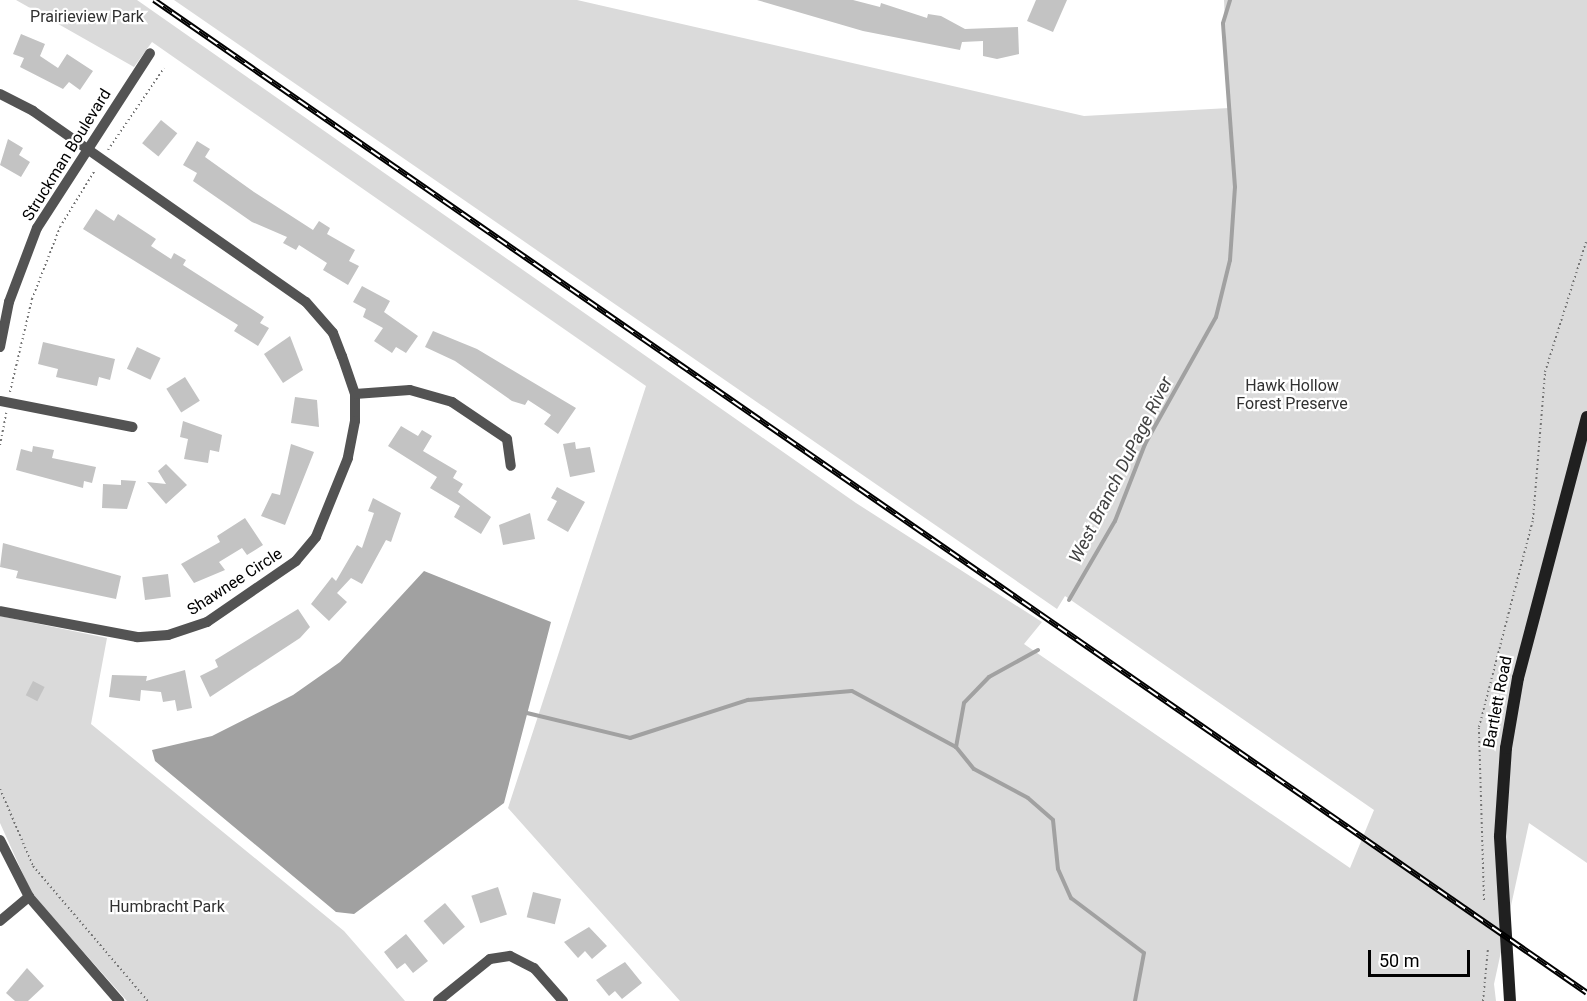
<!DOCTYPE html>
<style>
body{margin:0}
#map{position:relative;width:1587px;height:1001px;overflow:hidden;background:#fff;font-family:Roboto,sans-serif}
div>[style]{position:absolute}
.green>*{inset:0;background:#dadada}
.water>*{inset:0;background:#a1a1a1}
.stream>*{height:4px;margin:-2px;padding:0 2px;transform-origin:2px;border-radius:2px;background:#a1a1a1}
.building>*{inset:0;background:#c3c3c3;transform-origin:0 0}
.path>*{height:2px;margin-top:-1px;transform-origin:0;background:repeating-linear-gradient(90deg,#757575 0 1.5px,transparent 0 4.5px)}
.street>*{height:10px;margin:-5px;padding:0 5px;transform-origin:5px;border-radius:5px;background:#535353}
.secondary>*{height:12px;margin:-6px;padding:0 6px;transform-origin:6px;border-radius:6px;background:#202020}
.rail>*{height:6px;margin-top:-3px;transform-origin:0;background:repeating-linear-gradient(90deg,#fff 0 11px,#000 0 22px);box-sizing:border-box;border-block:2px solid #000}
span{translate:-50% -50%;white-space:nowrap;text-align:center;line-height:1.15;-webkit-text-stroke:4.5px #fff;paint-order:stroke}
.park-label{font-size:16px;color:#313131}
.street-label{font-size:16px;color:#000}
.water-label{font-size:18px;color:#424242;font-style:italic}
.scale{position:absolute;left:1368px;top:950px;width:102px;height:27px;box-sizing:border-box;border:3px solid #000;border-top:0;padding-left:8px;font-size:18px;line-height:21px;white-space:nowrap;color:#000;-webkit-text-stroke:4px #fff;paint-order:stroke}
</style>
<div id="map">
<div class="green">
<div style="clip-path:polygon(16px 0,137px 0,856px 503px,1042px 622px,1024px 644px,1350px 868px,1374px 810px,1065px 596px,1057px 609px,174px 0,577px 0,1084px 116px,1229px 108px,1224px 0,1587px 0,1587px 863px,1529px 823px,1494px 984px,1496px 1001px,680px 1001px,508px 808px,646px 386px,152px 42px,134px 67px)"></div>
<div style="clip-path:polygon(0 616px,107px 638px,91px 724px,344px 931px,405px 1001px,127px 1001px,32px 894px,0 823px)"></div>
</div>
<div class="water">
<div style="clip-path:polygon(424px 571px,551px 622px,504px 803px,354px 914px,336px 912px,155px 761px,152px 750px,212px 736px,293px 695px,340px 662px)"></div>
</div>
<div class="stream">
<div style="left:1069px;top:600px;width:91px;rotate:-59.8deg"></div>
<div style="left:1115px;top:521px;width:83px;rotate:-68.7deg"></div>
<div style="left:1145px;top:444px;width:145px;rotate:-60.8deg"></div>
<div style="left:1216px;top:317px;width:59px;rotate:-76.2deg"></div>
<div style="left:1230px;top:260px;width:73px;rotate:-86.1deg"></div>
<div style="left:1235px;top:187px;width:164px;rotate:-94.2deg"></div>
<div style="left:1223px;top:23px;width:24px;rotate:-73deg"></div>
<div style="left:1038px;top:650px;width:56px;rotate:151.1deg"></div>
<div style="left:989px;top:677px;width:36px;rotate:134deg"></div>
<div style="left:964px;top:703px;width:45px;rotate:100.3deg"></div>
<div style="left:956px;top:747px;width:28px;rotate:51deg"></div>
<div style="left:974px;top:769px;width:61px;rotate:28.2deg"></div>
<div style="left:1028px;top:798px;width:33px;rotate:41deg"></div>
<div style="left:1053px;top:820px;width:49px;rotate:84.2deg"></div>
<div style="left:1058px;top:869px;width:32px;rotate:66deg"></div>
<div style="left:1071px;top:898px;width:91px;rotate:37deg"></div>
<div style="left:1144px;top:953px;width:49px;rotate:100.6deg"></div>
<div style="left:527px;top:713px;width:106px;rotate:13.6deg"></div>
<div style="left:630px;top:738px;width:124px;rotate:-17.9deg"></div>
<div style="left:748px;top:700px;width:104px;rotate:-4.9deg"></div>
<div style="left:852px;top:691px;width:118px;rotate:28.3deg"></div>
</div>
<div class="building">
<div style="clip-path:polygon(757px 0,853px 0,880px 7px,881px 3px,927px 18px,928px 14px,941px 16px,965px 29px,1018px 27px,1019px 54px,997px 59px,983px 56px,983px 41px,962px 42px,960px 50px,863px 31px)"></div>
<div style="clip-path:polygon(1036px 0,1067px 0,1053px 32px,1027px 21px)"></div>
<div style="clip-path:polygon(21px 34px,45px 44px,40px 56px,58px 68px,67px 54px,93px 71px,80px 90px,69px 82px,63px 89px,20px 67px,24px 58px,13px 54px)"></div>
<div style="left:161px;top:120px;width:21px;height:30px;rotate:39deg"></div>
<div style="clip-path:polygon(8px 139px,23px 148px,19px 155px,30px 162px,21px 177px,0 165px)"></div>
<div style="clip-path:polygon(197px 141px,210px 149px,205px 157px,254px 192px,313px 230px,319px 221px,330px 228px,327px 234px,355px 250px,349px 261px,359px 266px,348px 285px,323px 270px,327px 263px,299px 245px,296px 250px,283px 243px,287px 237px,252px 222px,193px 181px,197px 173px,183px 165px)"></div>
<div style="clip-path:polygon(96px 209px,114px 221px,118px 214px,156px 239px,151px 246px,171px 259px,174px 253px,186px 260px,183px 265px,264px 317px,260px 323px,269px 328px,258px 346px,234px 331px,238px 325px,83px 229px)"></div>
<div style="clip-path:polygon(362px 286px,390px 301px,384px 312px,418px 336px,406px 353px,396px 347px,392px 353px,374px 341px,383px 328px,363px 317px,366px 309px,353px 302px)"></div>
<div style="clip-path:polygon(433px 331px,477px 349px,576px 408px,558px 434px,544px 424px,551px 415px,528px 400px,525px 405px,512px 401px,455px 361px,425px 347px)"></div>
<div style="clip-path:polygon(290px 336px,303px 370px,283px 383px,264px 354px)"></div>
<div style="clip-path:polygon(43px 342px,115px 359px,110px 380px,99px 377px,97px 386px,56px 377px,58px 369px,38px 364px)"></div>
<div style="left:137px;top:347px;width:26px;height:24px;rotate:25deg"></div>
<div style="left:185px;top:377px;width:28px;height:22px;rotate:58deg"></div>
<div style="clip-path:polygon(295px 397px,317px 400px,319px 427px,291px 423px)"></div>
<div style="clip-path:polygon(183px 421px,222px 435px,219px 452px,210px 450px,208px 463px,184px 459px,188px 439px,180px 437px)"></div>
<div style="clip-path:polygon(401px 426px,418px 436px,422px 430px,432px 436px,423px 451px,457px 471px,453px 478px,463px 484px,458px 492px,491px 517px,481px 534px,454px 517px,460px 506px,430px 488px,437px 477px,388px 446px)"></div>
<div style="clip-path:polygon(575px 442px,576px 449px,590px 447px,595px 472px,570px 477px,563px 444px)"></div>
<div style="clip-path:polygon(291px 444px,314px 452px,285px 525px,261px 516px,272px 493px,280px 495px)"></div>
<div style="clip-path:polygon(33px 446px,54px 450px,52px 458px,96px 467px,92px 483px,84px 481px,83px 488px,16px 470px,21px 449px,32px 452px)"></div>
<div style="clip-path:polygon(166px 464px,187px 485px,166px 504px,147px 482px,166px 484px,158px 471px)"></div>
<div style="clip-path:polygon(121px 480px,136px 481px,127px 509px,102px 508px,103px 484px,121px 485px)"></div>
<div style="clip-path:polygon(557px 487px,585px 502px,568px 532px,547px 520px,557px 501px,551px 498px)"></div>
<div style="clip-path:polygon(373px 498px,401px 513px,391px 542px,386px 540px,362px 584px,351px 578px,337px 593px,347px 602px,329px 621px,311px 604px,332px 577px,336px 581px,357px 545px,362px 548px,374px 513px,368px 511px)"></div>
<div style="clip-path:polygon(530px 513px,535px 539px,503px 545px,499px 525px)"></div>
<div style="clip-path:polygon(245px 518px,263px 545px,247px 555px,242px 548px,219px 562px,225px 570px,194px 583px,181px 564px,220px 542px,217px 536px)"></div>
<div style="clip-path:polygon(3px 543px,121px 576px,116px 599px,16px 578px,18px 571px,0 567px)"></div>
<div style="left:168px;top:574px;width:23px;height:26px;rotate:83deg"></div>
<div style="clip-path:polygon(298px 609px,310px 627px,300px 638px,210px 697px,200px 676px,218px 667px,215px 660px)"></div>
<div style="clip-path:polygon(185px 670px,192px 708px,177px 711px,175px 700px,163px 702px,161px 692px,141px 690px,140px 701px,109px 697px,112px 675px,147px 676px,146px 681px)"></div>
<div style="left:33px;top:681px;width:13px;height:16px;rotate:27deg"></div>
<div style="left:498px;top:887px;width:29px;height:28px;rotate:72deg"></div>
<div style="left:533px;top:892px;width:29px;height:26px;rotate:14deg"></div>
<div style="left:445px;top:903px;width:31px;height:28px;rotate:50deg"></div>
<div style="clip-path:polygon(589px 927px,607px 946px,592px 959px,585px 951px,578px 958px,564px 942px)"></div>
<div style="clip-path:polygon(406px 934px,428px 961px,413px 973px,405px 963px,397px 969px,384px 952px)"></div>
<div style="clip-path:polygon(625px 962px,642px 983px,622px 999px,615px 991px,609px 996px,596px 980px)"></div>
<div style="clip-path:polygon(27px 968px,44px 986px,28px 1001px,15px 1001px,6px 993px)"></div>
</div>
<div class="path">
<div style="left:108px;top:150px;width:99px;rotate:-55.7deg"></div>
<div style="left:10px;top:392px;width:96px;rotate:-76.7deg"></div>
<div style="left:32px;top:299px;width:77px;rotate:-68.7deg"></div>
<div style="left:60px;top:227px;width:67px;rotate:-58.4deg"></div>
<div style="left:0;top:445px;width:33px;rotate:-79deg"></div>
<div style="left:0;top:789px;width:84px;rotate:66.8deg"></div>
<div style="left:33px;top:866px;width:177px;rotate:49.6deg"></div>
<div style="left:1484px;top:900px;width:173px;rotate:-91.7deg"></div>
<div style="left:1479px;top:727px;width:215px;rotate:-75.4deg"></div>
<div style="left:1533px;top:519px;width:147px;rotate:-85.3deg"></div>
<div style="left:1545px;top:372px;width:139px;rotate:-72.5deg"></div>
<div style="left:1483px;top:1001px;width:53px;rotate:-84.6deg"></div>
</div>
<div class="street">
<div style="left:0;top:94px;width:37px;rotate:27deg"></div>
<div style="left:33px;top:111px;width:333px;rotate:35deg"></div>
<div style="left:306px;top:302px;width:41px;rotate:48.9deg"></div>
<div style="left:333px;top:333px;width:25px;rotate:69deg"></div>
<div style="left:342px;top:356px;width:40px;rotate:71.1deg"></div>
<div style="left:355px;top:394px;width:27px;rotate:90deg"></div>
<div style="left:355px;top:421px;width:38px;rotate:101deg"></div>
<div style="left:348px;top:458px;width:85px;rotate:112.1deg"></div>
<div style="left:316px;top:537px;width:31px;rotate:130deg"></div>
<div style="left:296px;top:561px;width:108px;rotate:145.6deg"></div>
<div style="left:207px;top:622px;width:41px;rotate:161.6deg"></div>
<div style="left:168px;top:635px;width:31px;rotate:176deg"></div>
<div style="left:137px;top:637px;width:139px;rotate:-169.3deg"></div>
<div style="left:0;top:347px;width:46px;rotate:-78.7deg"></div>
<div style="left:9px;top:302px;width:79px;rotate:-69.3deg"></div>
<div style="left:37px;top:228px;width:208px;rotate:-57.1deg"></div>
<div style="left:355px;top:394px;width:55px;rotate:-4.2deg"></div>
<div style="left:410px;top:390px;width:44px;rotate:15.9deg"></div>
<div style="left:452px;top:402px;width:66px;rotate:33.9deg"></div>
<div style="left:507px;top:439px;width:27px;rotate:82deg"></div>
<div style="left:0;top:401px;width:135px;rotate:11.1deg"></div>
<div style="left:0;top:840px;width:64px;rotate:63deg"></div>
<div style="left:29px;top:897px;width:138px;rotate:49.1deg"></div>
<div style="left:0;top:921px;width:38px;rotate:-40deg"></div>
<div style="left:438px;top:1001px;width:67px;rotate:-38.9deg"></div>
<div style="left:490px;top:959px;width:20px;rotate:-9deg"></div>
<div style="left:510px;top:956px;width:27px;rotate:27deg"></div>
<div style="left:534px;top:968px;width:44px;rotate:48.7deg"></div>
</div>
<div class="secondary">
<div style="left:1510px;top:1001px;width:165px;rotate:-93.5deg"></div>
<div style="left:1500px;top:836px;width:88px;rotate:-86.1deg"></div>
<div style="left:1506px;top:748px;width:71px;rotate:-80.3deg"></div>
<div style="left:1518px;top:678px;width:270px;rotate:-75.2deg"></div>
</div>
<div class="rail">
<div style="left:154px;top:0;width:1743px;rotate:34.72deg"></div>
</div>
<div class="park-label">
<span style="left:87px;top:17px">Prairieview Park</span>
<span style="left:1292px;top:395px">Hawk Hollow<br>Forest Preserve</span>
<span style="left:167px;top:907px">Humbracht Park</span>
</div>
<div class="street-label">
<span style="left:67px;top:155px;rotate:-58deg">Struckman Boulevard</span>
<span style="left:235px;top:582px;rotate:-33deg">Shawnee Circle</span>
<span style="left:1498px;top:702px;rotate:-79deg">Bartlett Road</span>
</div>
<div class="water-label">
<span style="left:1121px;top:470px;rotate:-63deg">West Branch DuPage River</span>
</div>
<div class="scale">50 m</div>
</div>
